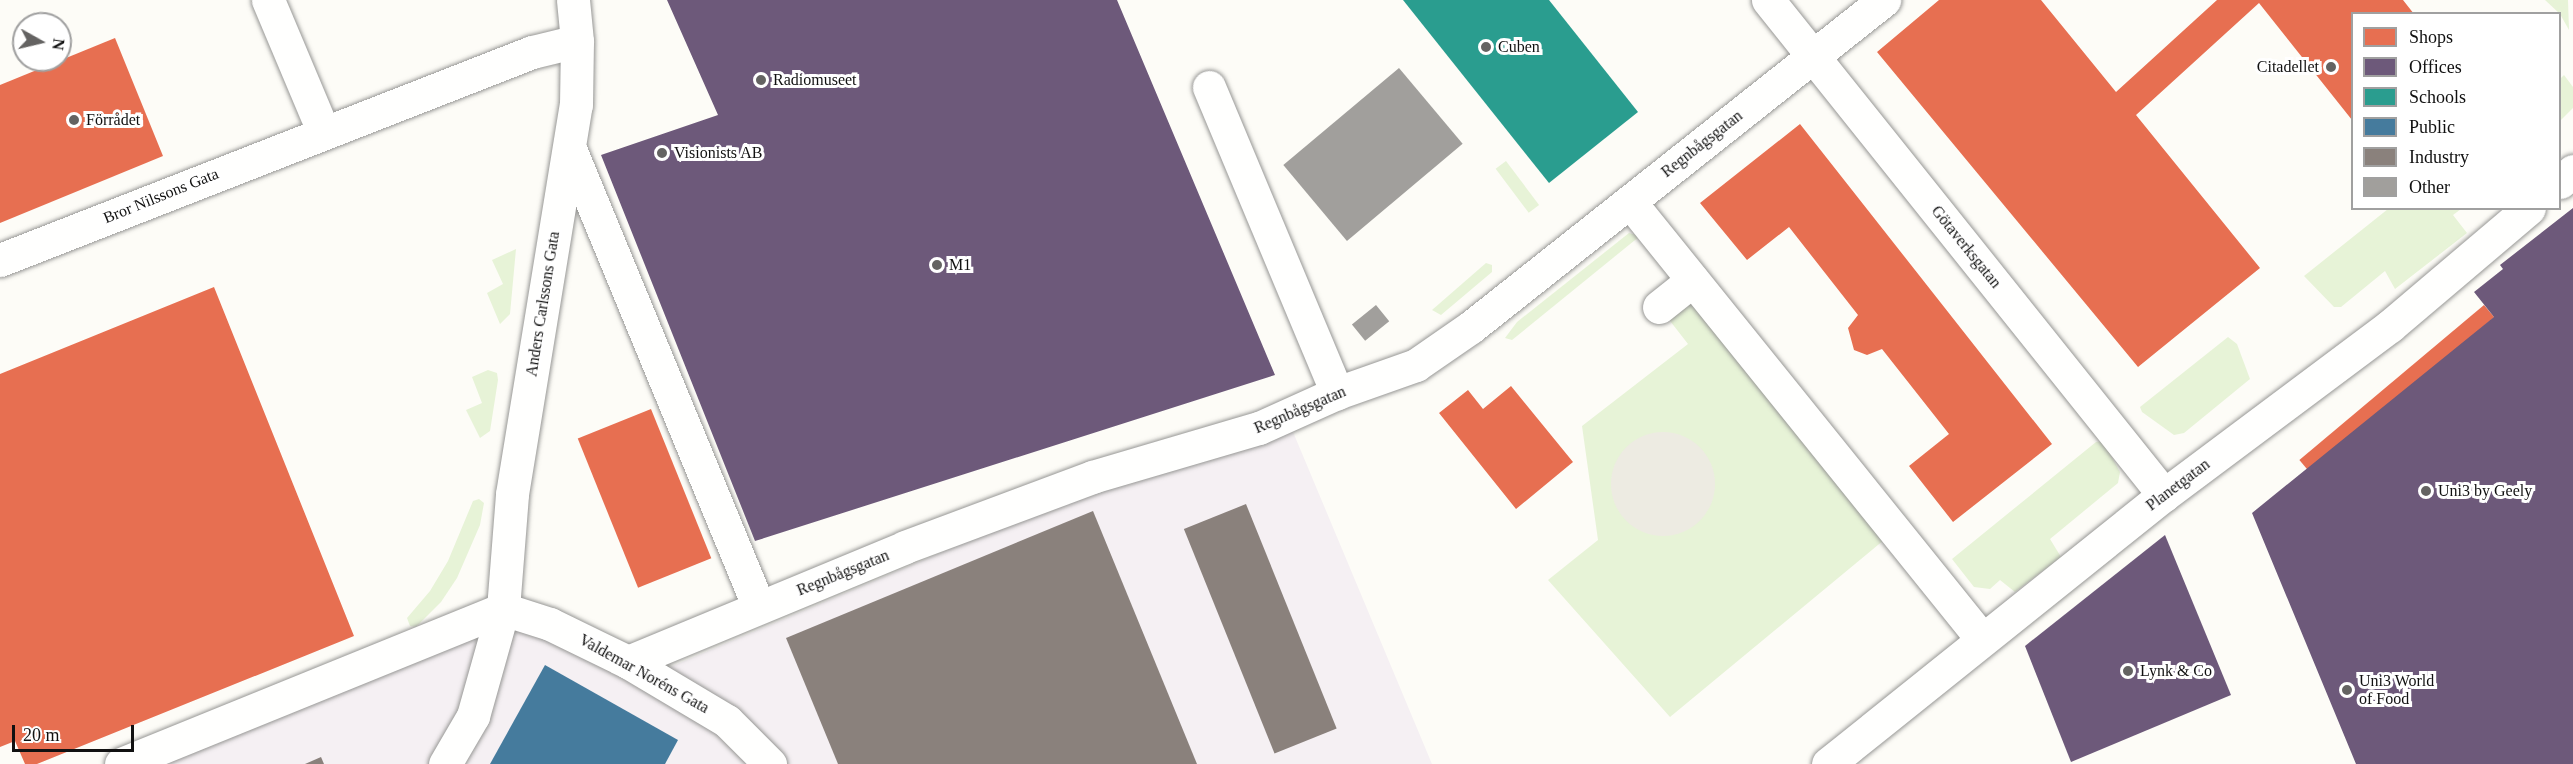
<!DOCTYPE html>
<meta charset="utf-8">
<style>
body{margin:0}
#map{position:relative;width:2573px;height:764px;overflow:hidden;background:#fdfcf7;font-family:"Times New Roman",serif}
div>[style]{position:absolute}
.industrial>*{inset:0;background:#f5f0f3}
.green>*{inset:0;background:#e7f3d7;transform-origin:0 0}
.plaza>*{inset:0;background:#edebe2}
.round{border-radius:50%}
.shops>*{inset:0;background:#e76f51;transform-origin:0 0}
.offices>*{inset:0;background:#6d597a}
.schools>*{inset:0;background:#2a9d8f}
.public>*{inset:0;background:#457b9d}
.industry>*{inset:0;background:#8a817c;transform-origin:0 0}
.building>*{inset:0;background:#a19f9c;transform-origin:0 0}
.roads{filter:drop-shadow(0 0 2px #979795) drop-shadow(0 0 2px #979795)}
.minor>*{height:33px;margin:-16.5px;padding:0 16.5px;transform-origin:16.5px;border-radius:16.5px;background:#fffffe}
.dots>*{width:16px;height:16px;translate:-50% -50%;box-sizing:border-box;border:3px solid #fff;border-radius:50%}
span{translate:-50% -50%;white-space:nowrap;text-align:center;line-height:1.15;-webkit-text-stroke:6px #fff;paint-order:stroke}
.poi-label{font-size:16px;color:#111}
.left{translate:0 -50%;text-align:left}
.right{translate:-100% -50%;text-align:right}
.street-label{font-size:16px;color:#111}
.legend{position:absolute;left:2351px;top:12px;width:210px;height:198px;box-sizing:border-box;background:#fff;border:2px solid #a0a0a0;margin:0;padding:8px 10px;list-style:none;font-size:18px;color:#111}
.legend li{display:flex;align-items:center;gap:12px;height:30px}
.legend b{width:30px;border:2px solid #a0a0a0}
.north{position:absolute;left:12px;top:12px;width:60px;height:60px;box-sizing:border-box;background:#fff;border:2px solid #a0a0a0;border-radius:50%;rotate:98deg;font-size:16px;font-weight:700;line-height:24px;text-align:center;color:#111}
.north::after{content:'';display:block;margin:auto;width:21px;height:27px;background:#646362;clip-path:polygon(50% 0,100% 100%,50% 72%,0 100%)}
.scale{position:absolute;left:12px;top:725px;width:122px;height:27px;box-sizing:border-box;border:3px solid #111;border-top:0;padding-left:8px;font-size:18px;line-height:21px;white-space:nowrap;color:#111;-webkit-text-stroke:4px #fff;paint-order:stroke}
</style>
<div id="map">
<div class="industrial">
<div style="clip-path:polygon(1283px 408px,1432px 764px,121px 764px,522px 603px,670px 667px)"></div>
</div>
<div class="green">
<div style="clip-path:polygon(2545px 0,2568px 0,2569px 30px,2560px 14px)"></div>
<div style="clip-path:polygon(2564px 75px,2573px 87px,2573px 108px,2560px 121px,2560px 79px)"></div>
<div style="left:1506px;top:161px;width:55px;height:13px;rotate:53deg"></div>
<div style="clip-path:polygon(2388px 209px,2461px 209px,2453px 215px,2467px 233px,2395px 289px,2385px 271px,2341px 307px,2334px 307px,2304px 276px)"></div>
<div style="clip-path:polygon(1629px 233px,1640px 236px,1512px 340px,1505px 338px,1517px 322px)"></div>
<div style="clip-path:polygon(516px 249px,510px 314px,500px 324px,487px 293px,503px 284px,492px 260px)"></div>
<div style="clip-path:polygon(1486px 263px,1492px 265px,1492px 272px,1441px 315px,1432px 310px)"></div>
<div style="clip-path:polygon(1696px 294px,1884px 540px,1670px 717px,1548px 580px,1598px 540px,1582px 426px,1688px 344px,1667px 317px)"></div>
<div style="clip-path:polygon(2228px 337px,2237px 344px,2250px 379px,2184px 433px,2174px 435px,2142px 412px,2140px 407px)"></div>
<div style="clip-path:polygon(488px 370px,497px 373px,498px 380px,490px 431px,480px 438px,466px 410px,482px 403px,472px 377px)"></div>
<div style="clip-path:polygon(2103px 441px,2120px 472px,2118px 483px,2050px 539px,2061px 557px,2015px 592px,2000px 580px,1990px 589px,1974px 587px,1952px 559px,2096px 442px)"></div>
<div style="clip-path:polygon(479px 499px,484px 503px,480px 525px,457px 578px,441px 602px,416px 627px,410px 626px,407px 618px,430px 591px,448px 561px,473px 501px)"></div>
</div>
<div class="plaza">
<div class="round" style="left:1611px;top:432px;width:104px;height:104px"></div>
</div>
<div class="shops">
<div style="clip-path:polygon(1939px 0,2041px 0,2116px 92px,2217px 0,2403px 0,2414px 14px,2352px 14px,2352px 120px,2259px 3px,2136px 115px,2260px 268px,2138px 367px,1877px 52px)"></div>
<div style="clip-path:polygon(115px 38px,163px 156px,0 223px,0 85px)"></div>
<div style="clip-path:polygon(1800px 124px,2052px 444px,1953px 522px,1909px 466px,1949px 434px,1882px 349px,1867px 355px,1854px 350px,1848px 328px,1858px 315px,1789px 227px,1747px 260px,1700px 203px)"></div>
<div style="clip-path:polygon(214px 287px,354px 636px,37px 764px,25px 764px,15px 741px,0 747px,0 374px)"></div>
<div style="left:2484px;top:305px;width:16px;height:241px;rotate:50deg"></div>
<div style="clip-path:polygon(1511px 386px,1573px 462px,1516px 509px,1439px 413px,1468px 390px,1483px 409px)"></div>
<div style="left:651px;top:409px;width:161px;height:79px;rotate:68deg"></div>
</div>
<div class="offices">
<div style="clip-path:polygon(667px 0,1117px 0,1275px 375px,755px 541px,601px 155px,718px 115px)"></div>
<div style="clip-path:polygon(2573px 208px,2573px 764px,2356px 764px,2252px 513px,2494px 317px,2474px 292px,2503px 269px,2500px 265px)"></div>
<div style="clip-path:polygon(2165px 535px,2231px 695px,2071px 762px,2025px 646px)"></div>
</div>
<div class="schools">
<div style="clip-path:polygon(1403px 0,1549px 0,1638px 112px,1549px 183px)"></div>
</div>
<div class="public">
<div style="clip-path:polygon(545px 665px,678px 740px,665px 764px,490px 764px)"></div>
</div>
<div class="industry">
<div style="left:1246px;top:504px;width:242px;height:67px;rotate:68deg"></div>
<div style="clip-path:polygon(1093px 511px,1197px 764px,838px 764px,786px 638px)"></div>
<div style="clip-path:polygon(321px 757px,324px 764px,305px 764px)"></div>
</div>
<div class="building">
<div style="left:1399px;top:68px;width:99px;height:151px;rotate:50deg"></div>
<div style="left:1376px;top:305px;width:21px;height:31px;rotate:51deg"></div>
</div>
<div class="roads">
<div class="minor">
<div style="left:268px;top:0;width:144px;rotate:67.2deg"></div>
<div style="left:1768px;top:0;width:634px;rotate:51.34deg"></div>
<div style="left:1209px;top:87px;width:332px;rotate:67.3deg"></div>
<div style="left:570px;top:149px;width:495px;rotate:67.6deg"></div>
<div style="left:2560px;top:182px;width:17px;rotate:-40deg"></div>
<div style="left:1630px;top:202px;width:561px;rotate:51.15deg"></div>
<div style="left:0;top:260px;width:571px;rotate:-21.35deg"></div>
<div style="left:532px;top:52px;width:46px;rotate:-13.7deg"></div>
<div style="left:1659px;top:307px;width:43px;rotate:-38.5deg"></div>
<div style="left:503px;top:609px;width:49px;rotate:17.7deg"></div>
<div style="left:550px;top:624px;width:87px;rotate:26deg"></div>
<div style="left:628px;top:662px;width:115px;rotate:30.8deg"></div>
<div style="left:727px;top:721px;width:61px;rotate:45deg"></div>
<div style="left:628px;top:662px;width:300px;rotate:-22.5deg"></div>
<div style="left:905px;top:547px;width:200px;rotate:-20.5deg"></div>
<div style="left:1092px;top:477px;width:174px;rotate:-16.4deg"></div>
<div style="left:1259px;top:428px;width:85px;rotate:-24.2deg"></div>
<div style="left:1337px;top:393px;width:84px;rotate:-19.5deg"></div>
<div style="left:1416px;top:365px;width:67px;rotate:-34.6deg"></div>
<div style="left:1471px;top:327px;width:527px;rotate:-38.37deg"></div>
<div style="left:121px;top:764px;width:412px;rotate:-22.1deg"></div>
<div style="left:445px;top:764px;width:56px;rotate:-59.7deg"></div>
<div style="left:473px;top:716px;width:111px;rotate:-74.3deg"></div>
<div style="left:503px;top:609px;width:115px;rotate:-85.5deg"></div>
<div style="left:512px;top:494px;width:394px;rotate:-80.7deg"></div>
<div style="left:576px;top:105px;width:64px;rotate:-89.1deg"></div>
<div style="left:577px;top:41px;width:41px;rotate:-95.6deg"></div>
<div style="left:1828px;top:764px;width:430px;rotate:-38.7deg"></div>
<div style="left:2164px;top:495px;width:282px;rotate:-36.8deg"></div>
<div style="left:2390px;top:326px;width:182px;rotate:-40.3deg"></div>
</div>
</div>
<div class="dots">
<div style="left:1486px;top:47px;background:#646362"></div>
<div style="left:2331px;top:67px;background:#646362"></div>
<div style="left:761px;top:80px;background:#646362"></div>
<div style="left:74px;top:120px;background:#646362"></div>
<div style="left:662px;top:153px;background:#646362"></div>
<div style="left:937px;top:265px;background:#646362"></div>
<div style="left:2426px;top:491px;background:#646362"></div>
<div style="left:2128px;top:671px;background:#646362"></div>
<div style="left:2347px;top:690px;background:#646362"></div>
</div>
<div class="poi-label">
<span class="left" style="left:1498px;top:47px">Cuben</span>
<span class="right" style="left:2319px;top:67px">Citadellet</span>
<span class="left" style="left:773px;top:80px">Radiomuseet</span>
<span class="left" style="left:86px;top:120px">Förrådet</span>
<span class="left" style="left:674px;top:153px">Visionists AB</span>
<span class="left" style="left:949px;top:265px">M1</span>
<span class="left" style="left:2438px;top:491px">Uni3 by Geely</span>
<span class="left" style="left:2140px;top:671px">Lynk &amp; Co</span>
<span class="left" style="left:2359px;top:690px">Uni3 World<br>of Food</span>
</div>
<div class="street-label">
<span style="left:1702px;top:144px;rotate:-38deg">Regnbågsgatan</span>
<span style="left:161px;top:196px;rotate:-22deg">Bror Nilssons Gata</span>
<span style="left:1966px;top:247px;rotate:51deg">Götaverksgatan</span>
<span style="left:543px;top:304px;rotate:-81deg">Anders Carlssons Gata</span>
<span style="left:1300px;top:410px;rotate:-23deg">Regnbågsgatan</span>
<span style="left:2178px;top:485px;rotate:-37deg">Planetgatan</span>
<span style="left:843px;top:573px;rotate:-22deg">Regnbågsgatan</span>
<span style="left:644px;top:674px;rotate:29deg">Valdemar Noréns Gata</span>
</div>
<ul class="legend">
<li><b style="height:16px;background:#e76f51"></b>Shops</li>
<li><b style="height:16px;background:#6d597a"></b>Offices</li>
<li><b style="height:16px;background:#2a9d8f"></b>Schools</li>
<li><b style="height:16px;background:#457b9d"></b>Public</li>
<li><b style="height:16px;background:#8a817c"></b>Industry</li>
<li><b style="height:16px;background:#a19f9c"></b>Other</li>
</ul>
<div class="north">N</div>
<div class="scale">20 m</div>
</div>
